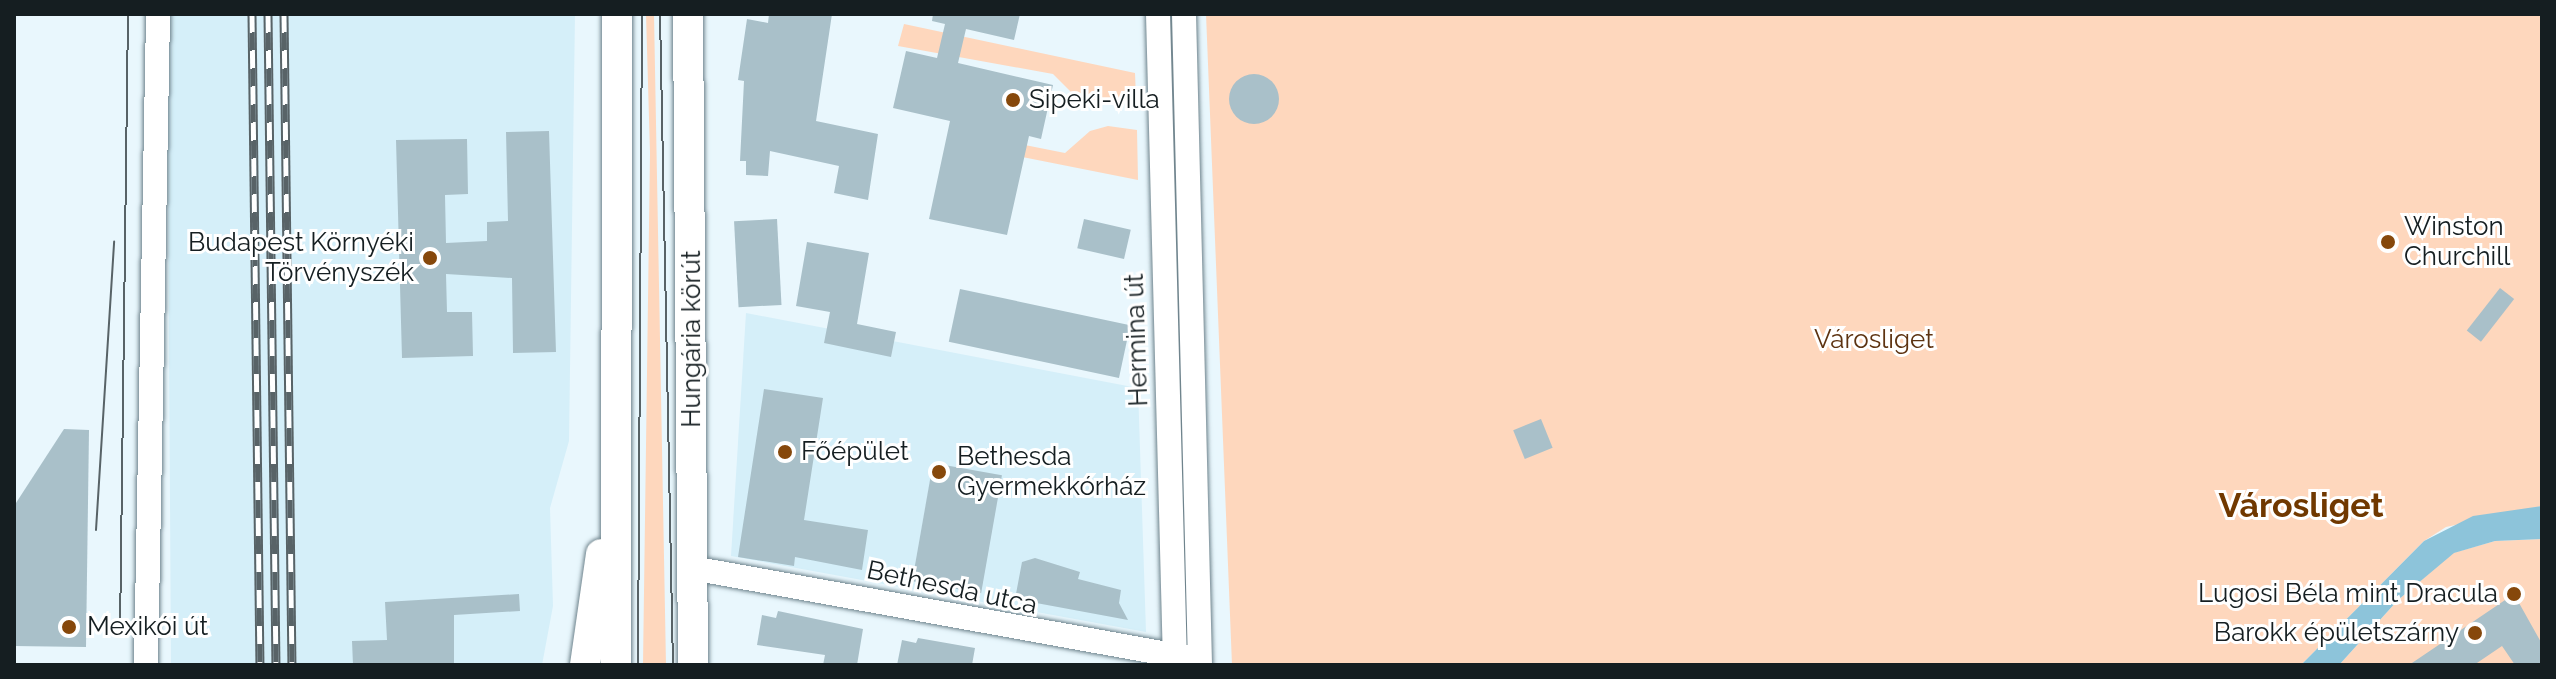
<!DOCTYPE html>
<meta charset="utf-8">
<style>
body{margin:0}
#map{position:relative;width:2556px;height:679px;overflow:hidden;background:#e9f7fd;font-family:Raleway,sans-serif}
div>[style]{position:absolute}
.built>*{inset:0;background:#d5eff9}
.green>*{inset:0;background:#fed7bd}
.water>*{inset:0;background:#8dc4da}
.building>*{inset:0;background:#a9c0c9;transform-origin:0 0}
.round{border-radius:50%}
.roads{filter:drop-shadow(0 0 2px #6e838c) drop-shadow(0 0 2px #6e838c)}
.minor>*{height:24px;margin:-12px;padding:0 12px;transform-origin:12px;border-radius:12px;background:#fff}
.major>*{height:30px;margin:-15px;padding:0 15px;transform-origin:15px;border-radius:15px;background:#fff}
.tram>*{height:2px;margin:-1px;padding:0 1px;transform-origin:1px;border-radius:1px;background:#586367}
.rail>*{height:9px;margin-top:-4.5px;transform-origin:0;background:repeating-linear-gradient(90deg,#fff 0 18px,#586367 0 36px);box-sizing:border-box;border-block:2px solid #586367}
.dots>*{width:22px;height:22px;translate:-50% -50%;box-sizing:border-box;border:4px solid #fff;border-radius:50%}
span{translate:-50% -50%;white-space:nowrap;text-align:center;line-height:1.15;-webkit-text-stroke:6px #fff;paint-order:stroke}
.poi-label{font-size:26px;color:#151e21}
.left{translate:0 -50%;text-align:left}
.right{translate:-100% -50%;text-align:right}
.street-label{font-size:26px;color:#151e21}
.park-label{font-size:26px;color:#5d3311}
.district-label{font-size:34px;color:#703800;font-weight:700}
.frame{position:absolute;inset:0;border:16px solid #151e21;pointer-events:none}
</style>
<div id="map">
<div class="built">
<div style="clip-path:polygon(167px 14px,575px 14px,569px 441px,550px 508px,553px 606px,542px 665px,171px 665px)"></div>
<div style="clip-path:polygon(746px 313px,1138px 388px,1146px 632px,731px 556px)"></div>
</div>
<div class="green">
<div style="clip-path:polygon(646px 14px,654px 14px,666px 665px,643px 665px,650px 153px)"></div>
<div style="clip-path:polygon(1206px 14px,2542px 14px,2542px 506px,2446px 527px,2424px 541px,2301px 665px,1232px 665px)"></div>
<div style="clip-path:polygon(904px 24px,1135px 73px,1136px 98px,1106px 104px,1071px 92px,1053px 74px,898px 46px)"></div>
<div style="clip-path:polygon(1108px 126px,1137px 130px,1138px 180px,997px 152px,999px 140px,1065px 153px,1090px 131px)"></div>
<div style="clip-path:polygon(2542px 539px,2542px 665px,2339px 665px,2398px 600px,2453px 553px,2495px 541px)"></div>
</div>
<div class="water">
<div style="clip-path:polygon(2542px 506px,2542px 539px,2495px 541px,2454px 553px,2398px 600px,2339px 665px,2301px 665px,2424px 541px,2473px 516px)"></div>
</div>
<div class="building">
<div style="clip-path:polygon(769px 14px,832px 14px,816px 121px,878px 134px,868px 200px,834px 193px,839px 166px,770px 151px,768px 176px,746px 175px,746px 161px,740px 161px,744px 81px,738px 80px,747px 19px,768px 23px)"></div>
<div style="clip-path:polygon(933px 14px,1020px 14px,1014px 40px,966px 29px,958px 63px,1053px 85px,1041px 139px,1029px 136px,1007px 235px,929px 219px,950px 121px,893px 108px,906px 51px,937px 58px,945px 24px,932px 21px)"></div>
<div class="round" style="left:1229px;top:74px;width:50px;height:50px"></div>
<div style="clip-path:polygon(549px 131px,556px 352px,513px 353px,512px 278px,446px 274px,447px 312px,472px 312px,473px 356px,402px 358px,396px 140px,467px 139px,468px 194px,445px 195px,446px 243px,487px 241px,487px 222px,508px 221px,506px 132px)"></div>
<div style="left:777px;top:219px;width:86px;height:43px;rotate:87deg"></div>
<div style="left:1084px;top:219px;width:48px;height:30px;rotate:13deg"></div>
<div style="clip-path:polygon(807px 242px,869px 253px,857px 324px,896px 332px,891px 357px,824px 343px,830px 312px,796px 306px)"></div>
<div style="left:2500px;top:288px;width:18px;height:54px;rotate:38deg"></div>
<div style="left:960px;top:289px;width:174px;height:54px;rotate:12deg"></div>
<div style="clip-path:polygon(764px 389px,823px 398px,804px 520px,868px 530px,862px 570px,795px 557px,794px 566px,738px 557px)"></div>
<div style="left:1541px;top:419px;width:31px;height:30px;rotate:68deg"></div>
<div style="clip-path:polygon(64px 429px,89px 430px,86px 647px,14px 646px,14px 506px)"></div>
<div style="left:933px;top:463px;width:70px;height:120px;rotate:10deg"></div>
<div style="clip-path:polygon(1035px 558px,1080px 572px,1078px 579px,1121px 590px,1119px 603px,1128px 620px,1015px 599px,1022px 562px)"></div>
<div style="clip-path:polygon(519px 594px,520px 611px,454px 615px,454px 665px,353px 665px,352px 641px,387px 640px,385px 602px)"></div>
<div style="clip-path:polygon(2514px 594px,2542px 644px,2542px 665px,2515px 665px,2502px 646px,2474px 665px,2409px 665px)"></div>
<div style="clip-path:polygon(778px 611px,863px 629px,857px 665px,823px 665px,825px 655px,757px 645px,762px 615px,776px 618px)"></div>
<div style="clip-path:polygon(918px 638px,975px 648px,972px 665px,897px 665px,902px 640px,916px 643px)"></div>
</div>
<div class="roads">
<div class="minor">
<div style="left:1158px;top:14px;width:651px;rotate:88.5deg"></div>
<div style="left:1184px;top:14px;width:651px;rotate:88.59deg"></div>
<div style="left:692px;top:568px;width:505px;rotate:10.26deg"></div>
<div style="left:146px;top:665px;width:651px;rotate:-88.94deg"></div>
</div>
<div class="major">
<div style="left:688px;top:14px;width:651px;rotate:89.56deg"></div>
<div style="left:585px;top:665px;width:112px;rotate:-81.8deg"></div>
<div style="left:616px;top:665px;width:651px;rotate:-89.91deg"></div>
</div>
</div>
<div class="tram">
<div style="left:660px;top:14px;width:651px;rotate:88.86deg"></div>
<div style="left:96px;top:530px;width:289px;rotate:-86.4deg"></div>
<div style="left:120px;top:632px;width:618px;rotate:-89.26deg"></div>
<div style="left:638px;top:665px;width:651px;rotate:-89.65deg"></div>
</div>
<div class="rail">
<div style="left:252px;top:14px;width:651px;rotate:89.3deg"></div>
<div style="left:268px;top:14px;width:651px;rotate:89.3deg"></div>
<div style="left:284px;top:14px;width:651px;rotate:89.3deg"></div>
</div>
<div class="dots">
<div style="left:1013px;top:100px;background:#86480b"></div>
<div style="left:2388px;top:242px;background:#86480b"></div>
<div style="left:430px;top:258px;background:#86480b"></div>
<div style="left:785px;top:452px;background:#86480b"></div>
<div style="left:939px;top:472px;background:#86480b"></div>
<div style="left:2514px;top:594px;background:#86480b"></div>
<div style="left:69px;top:627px;background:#86480b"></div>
<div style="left:2475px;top:633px;background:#86480b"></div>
</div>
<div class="poi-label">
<span class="left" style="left:1029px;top:100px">Sipeki-villa</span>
<span class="left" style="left:2404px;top:242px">Winston<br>Churchill</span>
<span class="right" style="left:414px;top:258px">Budapest Környéki<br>Törvényszék</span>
<span class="left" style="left:801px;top:452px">Főépület</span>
<span class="left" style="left:957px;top:472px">Bethesda<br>Gyermekkórház</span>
<span class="right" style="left:2498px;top:594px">Lugosi Béla mint Dracula</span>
<span class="left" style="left:87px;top:627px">Mexikói út</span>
<span class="right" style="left:2459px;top:633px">Barokk épületszárny</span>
</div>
<div class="street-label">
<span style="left:692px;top:339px;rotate:-90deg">Hungária körút</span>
<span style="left:1137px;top:340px;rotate:-92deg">Hermina út</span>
<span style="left:952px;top:588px;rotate:12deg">Bethesda utca</span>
</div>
<div class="park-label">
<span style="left:1874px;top:340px">Városliget</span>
</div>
<div class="district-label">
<span style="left:2301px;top:506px">Városliget</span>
</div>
<div class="frame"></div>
</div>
